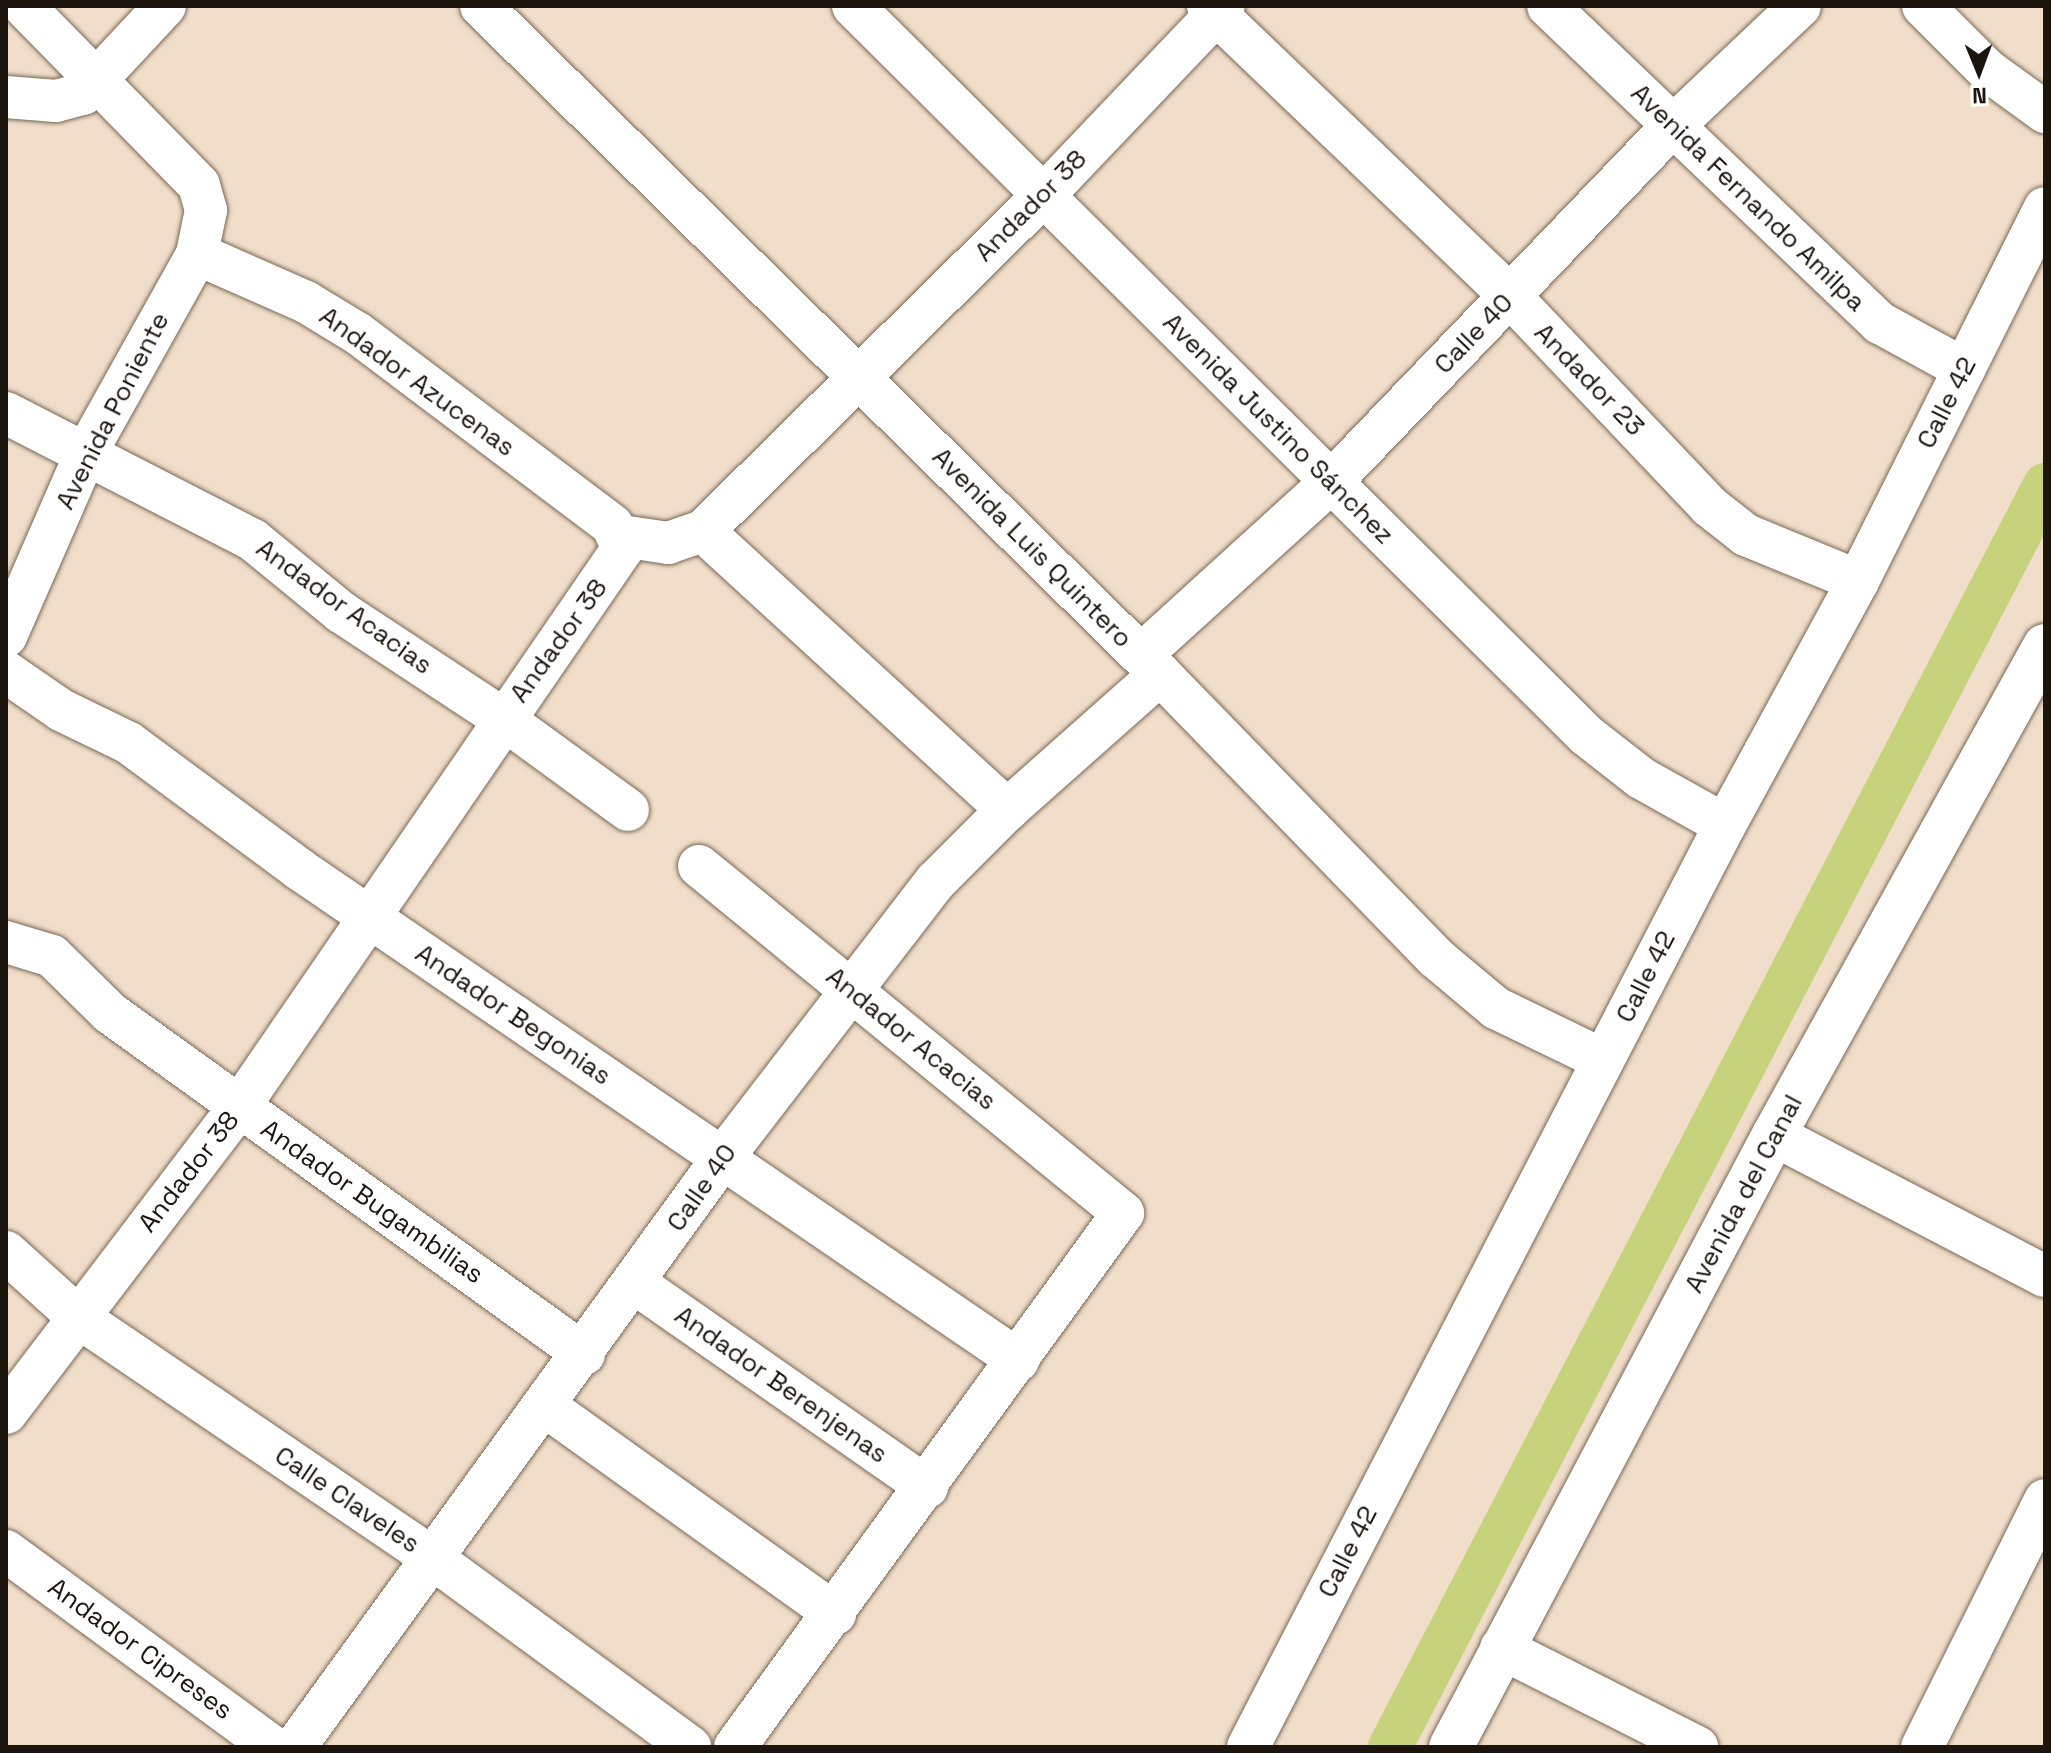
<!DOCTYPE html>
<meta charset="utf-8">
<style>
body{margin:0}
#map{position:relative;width:2051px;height:1753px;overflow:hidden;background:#f1deca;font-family:"Space Grotesk",sans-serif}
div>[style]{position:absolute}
.canal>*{height:44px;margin:-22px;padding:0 22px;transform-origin:22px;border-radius:22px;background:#c7d37c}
.roads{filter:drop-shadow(0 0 2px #796856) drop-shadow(0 0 2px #796856)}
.minor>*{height:42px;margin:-21px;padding:0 21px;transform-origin:21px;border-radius:21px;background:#fff}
.tertiary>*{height:44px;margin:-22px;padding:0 22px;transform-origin:22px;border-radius:22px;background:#fff}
span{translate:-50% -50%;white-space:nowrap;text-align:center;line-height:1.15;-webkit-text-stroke:6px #fff;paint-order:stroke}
.street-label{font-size:26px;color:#1b150e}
.frame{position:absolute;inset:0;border:8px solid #1b150e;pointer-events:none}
.north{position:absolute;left:1939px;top:32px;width:80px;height:80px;-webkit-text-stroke:6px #fff;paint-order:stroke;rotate:179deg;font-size:22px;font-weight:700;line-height:32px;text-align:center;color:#1b150e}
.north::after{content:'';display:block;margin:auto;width:28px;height:36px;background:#1b150e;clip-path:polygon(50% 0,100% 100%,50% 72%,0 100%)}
</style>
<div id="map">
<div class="canal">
<div style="left:1390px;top:1747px;width:1422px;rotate:-62.57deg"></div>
</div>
<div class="roads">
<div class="minor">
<div style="left:481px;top:6px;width:953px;rotate:44.53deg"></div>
<div style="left:1160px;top:674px;width:395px;rotate:45.8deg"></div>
<div style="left:1435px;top:957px;width:80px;rotate:39.9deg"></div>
<div style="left:1496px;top:1008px;width:119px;rotate:25.9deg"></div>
<div style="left:853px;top:6px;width:1034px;rotate:44.84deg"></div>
<div style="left:1586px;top:735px;width:70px;rotate:38deg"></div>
<div style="left:1641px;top:778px;width:96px;rotate:29.2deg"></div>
<div style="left:1208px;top:6px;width:419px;rotate:43.8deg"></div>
<div style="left:1510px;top:296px;width:289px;rotate:46.5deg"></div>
<div style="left:1709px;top:506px;width:47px;rotate:38.1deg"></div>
<div style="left:1746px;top:535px;width:121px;rotate:22.3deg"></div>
<div style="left:1548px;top:6px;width:459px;rotate:43.7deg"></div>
<div style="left:1880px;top:323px;width:96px;rotate:28.7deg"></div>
<div style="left:1923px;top:6px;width:91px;rotate:45deg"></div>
<div style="left:1987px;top:70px;width:72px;rotate:35.9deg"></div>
<div style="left:6px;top:97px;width:50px;rotate:4.6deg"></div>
<div style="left:56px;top:101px;width:28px;rotate:-15deg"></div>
<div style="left:83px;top:94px;width:120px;rotate:-47deg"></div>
<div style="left:6px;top:413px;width:278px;rotate:27.2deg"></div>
<div style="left:253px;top:540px;width:114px;rotate:39.3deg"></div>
<div style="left:341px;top:612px;width:193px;rotate:33.4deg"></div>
<div style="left:502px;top:718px;width:156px;rotate:36.1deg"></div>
<div style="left:703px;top:531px;width:413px;rotate:42.5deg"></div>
<div style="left:621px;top:536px;width:48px;rotate:8.5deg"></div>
<div style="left:668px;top:543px;width:37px;rotate:-19deg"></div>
<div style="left:703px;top:531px;width:477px;rotate:-44.6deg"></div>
<div style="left:1043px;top:196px;width:262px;rotate:-46.4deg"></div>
<div style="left:6px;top:636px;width:200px;rotate:-66.4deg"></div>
<div style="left:86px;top:453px;width:228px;rotate:-60.8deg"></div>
<div style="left:197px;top:254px;width:45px;rotate:-78.4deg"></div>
<div style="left:206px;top:210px;width:26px;rotate:-106deg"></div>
<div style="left:199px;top:185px;width:250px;rotate:-134.4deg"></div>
<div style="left:1141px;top:655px;width:257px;rotate:-42.3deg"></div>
<div style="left:1331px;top:482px;width:492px;rotate:-46.2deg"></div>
<div style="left:1672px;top:127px;width:176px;rotate:-43.4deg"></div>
<div style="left:6px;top:672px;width:67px;rotate:34.6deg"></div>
<div style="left:61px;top:710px;width:76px;rotate:25.9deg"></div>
<div style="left:129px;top:743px;width:212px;rotate:36.5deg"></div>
<div style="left:299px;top:869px;width:871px;rotate:34.33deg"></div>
<div style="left:699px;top:866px;width:548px;rotate:39.3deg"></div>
<div style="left:1123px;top:1213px;width:660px;rotate:126deg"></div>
<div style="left:6px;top:942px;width:48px;rotate:16.9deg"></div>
<div style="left:52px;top:956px;width:81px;rotate:44.5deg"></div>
<div style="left:110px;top:1013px;width:584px;rotate:35.73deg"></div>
<div style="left:1774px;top:1135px;width:305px;rotate:27.5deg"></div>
<div style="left:6px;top:1252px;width:97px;rotate:42.1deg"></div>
<div style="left:78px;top:1317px;width:428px;rotate:34.2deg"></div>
<div style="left:432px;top:1558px;width:320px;rotate:36.2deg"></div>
<div style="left:636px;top:1284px;width:355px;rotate:34.9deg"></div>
<div style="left:545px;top:1406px;width:357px;rotate:35.6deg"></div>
<div style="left:6px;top:1413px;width:385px;rotate:-52.7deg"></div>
<div style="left:239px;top:1107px;width:678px;rotate:-55.51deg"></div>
<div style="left:623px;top:548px;width:25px;rotate:-116deg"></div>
<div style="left:612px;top:525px;width:319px;rotate:-143deg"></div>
<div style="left:357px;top:333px;width:60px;rotate:-148.7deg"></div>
<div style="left:306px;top:302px;width:119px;rotate:-156.2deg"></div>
<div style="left:6px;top:1551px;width:331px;rotate:36.3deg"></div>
<div style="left:1501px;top:1648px;width:220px;rotate:26.8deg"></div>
<div style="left:295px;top:1747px;width:730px;rotate:-54.02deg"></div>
<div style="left:724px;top:1156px;width:347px;rotate:-52.4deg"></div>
<div style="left:936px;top:881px;width:100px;rotate:-45deg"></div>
<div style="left:1007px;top:810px;width:205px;rotate:-41.6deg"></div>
<div style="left:1248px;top:1747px;width:1038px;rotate:-62.65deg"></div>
<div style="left:1725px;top:825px;width:278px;rotate:-61.4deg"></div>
<div style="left:1858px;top:581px;width:417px;rotate:-63.4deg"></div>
<div style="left:1922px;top:1747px;width:276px;rotate:-63.5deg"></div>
</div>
<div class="tertiary">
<div style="left:1451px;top:1747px;width:692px;rotate:-62.18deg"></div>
<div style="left:1774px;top:1135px;width:559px;rotate:-61.01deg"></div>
</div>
</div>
<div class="street-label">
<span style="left:1748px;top:198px;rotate:44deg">Avenida Fernando Amilpa</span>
<span style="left:1031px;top:206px;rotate:-45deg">Andador 38</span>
<span style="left:1474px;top:334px;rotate:-46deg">Calle 40</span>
<span style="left:1589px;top:380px;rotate:46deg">Andador 23</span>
<span style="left:417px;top:382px;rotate:36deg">Andador Azucenas</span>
<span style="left:1947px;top:403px;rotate:-63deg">Calle 42</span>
<span style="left:113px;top:411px;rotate:-63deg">Avenida Poniente</span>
<span style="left:1278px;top:429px;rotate:45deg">Avenida Justino Sánchez</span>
<span style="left:1032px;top:548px;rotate:45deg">Avenida Luis Quintero</span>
<span style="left:344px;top:607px;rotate:36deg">Andador Acacias</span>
<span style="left:559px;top:641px;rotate:-54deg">Andador 38</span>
<span style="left:1646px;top:977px;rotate:-63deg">Calle 42</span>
<span style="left:513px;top:1015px;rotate:34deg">Andador Begonias</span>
<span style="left:911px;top:1039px;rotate:39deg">Andador Acacias</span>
<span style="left:189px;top:1172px;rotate:-52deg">Andador 38</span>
<span style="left:702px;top:1188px;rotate:-55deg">Calle 40</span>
<span style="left:1744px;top:1194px;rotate:-62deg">Avenida del Canal</span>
<span style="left:372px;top:1202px;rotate:35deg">Andador Bugambilias</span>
<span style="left:781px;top:1385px;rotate:35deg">Andador Berenjenas</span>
<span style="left:347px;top:1500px;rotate:34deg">Calle Claveles</span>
<span style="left:1348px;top:1552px;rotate:-63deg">Calle 42</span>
<span style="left:140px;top:1649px;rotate:36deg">Andador Cipreses</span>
</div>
<div class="frame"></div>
<div class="north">N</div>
</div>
